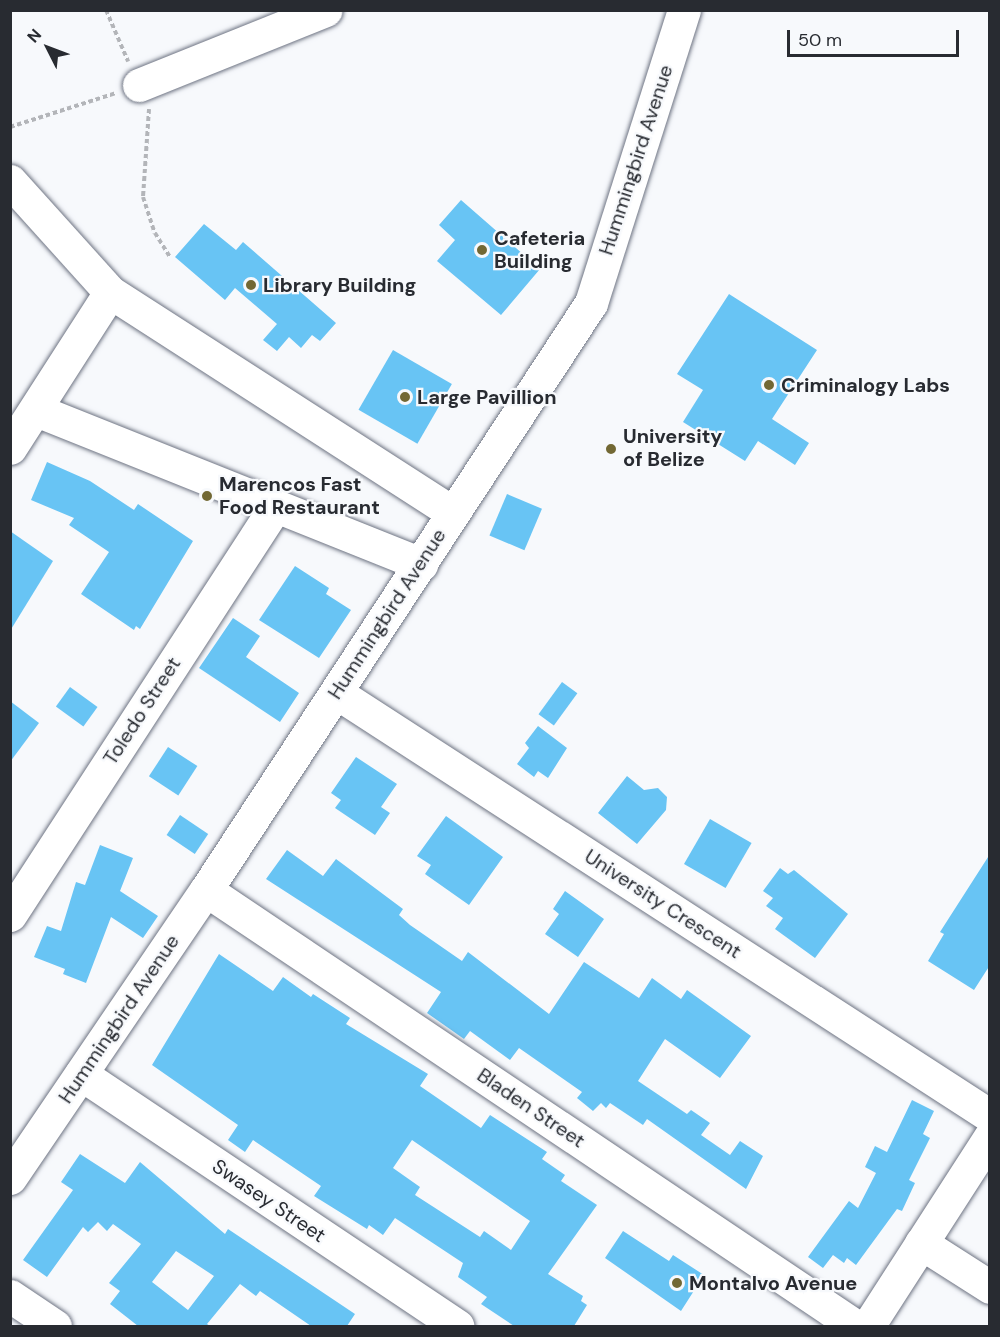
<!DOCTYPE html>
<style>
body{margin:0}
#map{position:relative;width:1000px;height:1337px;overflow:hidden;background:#f7f9fc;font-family:"DM Sans",sans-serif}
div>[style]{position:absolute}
.building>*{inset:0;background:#68c4f4;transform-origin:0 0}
.path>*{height:4px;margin-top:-2px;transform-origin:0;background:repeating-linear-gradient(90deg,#b3b5b9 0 4.5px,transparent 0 7.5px)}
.roads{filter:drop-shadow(0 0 2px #6e7483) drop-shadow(0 0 2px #6e7483)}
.minor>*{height:33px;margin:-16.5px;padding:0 16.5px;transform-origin:16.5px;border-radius:16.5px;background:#fff}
.dots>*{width:16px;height:16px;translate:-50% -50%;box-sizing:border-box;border:3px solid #f7f9fc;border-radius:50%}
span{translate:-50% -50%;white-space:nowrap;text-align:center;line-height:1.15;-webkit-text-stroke:4.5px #f7f9fc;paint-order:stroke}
.street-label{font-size:20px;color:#282b31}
.poi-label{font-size:20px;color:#282b31;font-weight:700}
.left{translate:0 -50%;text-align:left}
.frame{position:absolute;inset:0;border:12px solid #282b31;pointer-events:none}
.north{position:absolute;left:18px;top:18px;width:60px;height:60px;-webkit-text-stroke:4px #f7f9fc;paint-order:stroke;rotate:312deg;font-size:16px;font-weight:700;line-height:24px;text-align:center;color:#282b31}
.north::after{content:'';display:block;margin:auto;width:21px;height:27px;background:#282b31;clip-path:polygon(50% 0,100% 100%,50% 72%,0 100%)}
.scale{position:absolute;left:787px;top:30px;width:172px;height:27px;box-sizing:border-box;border:3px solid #282b31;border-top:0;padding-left:8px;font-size:18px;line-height:21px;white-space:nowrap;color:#282b31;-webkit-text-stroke:4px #f7f9fc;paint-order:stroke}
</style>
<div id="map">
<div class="building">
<div style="clip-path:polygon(461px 200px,540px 269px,501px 315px,437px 261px,455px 240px,439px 225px)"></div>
<div style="clip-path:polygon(204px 224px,236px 250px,243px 242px,336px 323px,320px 341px,312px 335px,301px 348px,289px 337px,277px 351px,263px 340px,277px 324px,235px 288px,225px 300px,175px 257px)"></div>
<div style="clip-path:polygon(729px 294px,817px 350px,772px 419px,809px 443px,795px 465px,758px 441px,745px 461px,683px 422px,703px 390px,677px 374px)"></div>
<div style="left:393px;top:350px;width:68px;height:69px;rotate:30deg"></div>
<div style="clip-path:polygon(47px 462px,90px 481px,134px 510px,138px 504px,193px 541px,140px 629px,136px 626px,134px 630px,81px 594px,109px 552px,69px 525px,74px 518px,31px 500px)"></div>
<div style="left:507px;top:494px;width:38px;height:45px;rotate:23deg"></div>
<div style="clip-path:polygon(10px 531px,53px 561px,10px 631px)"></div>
<div style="clip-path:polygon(295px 566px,329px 588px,326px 594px,351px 610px,319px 658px,259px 620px)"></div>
<div style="clip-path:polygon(233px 618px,260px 636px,246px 657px,299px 693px,280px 722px,199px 668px)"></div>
<div style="left:562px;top:682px;width:19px;height:40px;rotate:36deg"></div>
<div style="left:70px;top:687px;width:34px;height:24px;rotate:36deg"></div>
<div style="clip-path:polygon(10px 701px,39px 723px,10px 762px)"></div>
<div style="clip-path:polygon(538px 726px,567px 748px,548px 778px,538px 771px,534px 777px,517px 764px,529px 748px,525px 743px)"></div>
<div style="left:168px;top:747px;width:35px;height:35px;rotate:33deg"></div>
<div style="clip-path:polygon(356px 757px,397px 784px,381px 807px,390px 813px,375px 835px,335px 808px,341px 800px,331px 793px)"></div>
<div style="clip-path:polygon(627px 776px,644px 790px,658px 788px,667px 797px,666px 810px,637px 844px,598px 813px)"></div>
<div style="left:180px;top:815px;width:34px;height:24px;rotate:34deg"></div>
<div style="clip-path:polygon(446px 816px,503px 857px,469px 905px,425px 874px,431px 865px,417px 856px)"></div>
<div style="left:710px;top:819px;width:48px;height:52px;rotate:30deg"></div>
<div style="clip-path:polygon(100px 845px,133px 858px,120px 891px,158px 916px,143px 938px,111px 917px,86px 983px,63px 974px,65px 969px,34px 957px,47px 926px,61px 931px,76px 882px,85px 885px)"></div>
<div style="clip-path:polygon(287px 850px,323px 876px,336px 859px,403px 909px,399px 915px,410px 925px,462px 961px,468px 952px,549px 1014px,584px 962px,639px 998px,652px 978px,681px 999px,687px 990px,751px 1036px,720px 1078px,665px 1039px,638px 1081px,687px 1114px,691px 1110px,710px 1123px,701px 1135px,730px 1155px,740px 1141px,763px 1156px,746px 1189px,647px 1119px,643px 1125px,610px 1103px,606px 1108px,601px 1103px,593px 1111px,577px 1098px,582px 1092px,519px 1048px,510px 1060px,470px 1031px,464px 1039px,427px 1013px,441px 992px,266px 879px)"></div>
<div style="clip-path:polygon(990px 854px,990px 965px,974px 990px,928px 961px,944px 934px,940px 932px)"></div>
<div style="clip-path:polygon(780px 868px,788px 874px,794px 870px,848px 914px,815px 958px,775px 929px,783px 918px,766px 906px,773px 898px,763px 891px)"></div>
<div style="clip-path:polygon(565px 891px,604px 919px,578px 957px,545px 934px,559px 914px,553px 909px)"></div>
<div style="clip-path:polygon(evenodd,219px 954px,273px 991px,283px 977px,311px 997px,313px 994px,350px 1018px,346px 1024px,428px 1074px,420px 1086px,481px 1128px,490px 1115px,547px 1152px,542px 1159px,565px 1175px,561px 1181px,597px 1205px,548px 1274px,583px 1296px,581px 1301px,587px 1305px,574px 1326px,514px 1326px,481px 1304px,487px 1297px,458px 1277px,463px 1263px,395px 1218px,383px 1235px,369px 1225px,367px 1229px,314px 1196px,321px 1186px,253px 1140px,245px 1152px,228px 1140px,238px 1125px,152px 1065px,219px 954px,412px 1140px,530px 1221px,511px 1250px,484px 1231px,480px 1237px,415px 1195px,420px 1187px,393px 1168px,412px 1140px)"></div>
<div style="clip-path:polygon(912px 1100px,934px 1111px,923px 1134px,930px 1138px,909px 1180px,915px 1183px,902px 1211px,897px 1209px,856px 1265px,847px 1258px,844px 1263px,833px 1255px,823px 1268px,808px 1257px,849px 1201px,858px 1208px,876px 1173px,865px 1167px,875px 1146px,887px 1152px)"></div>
<div style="clip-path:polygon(evenodd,80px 1154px,125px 1183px,140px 1162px,225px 1234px,228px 1229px,355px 1314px,347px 1326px,311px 1326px,260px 1291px,256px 1296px,240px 1284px,207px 1324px,210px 1326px,138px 1326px,110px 1304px,120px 1291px,109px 1283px,141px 1244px,113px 1224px,107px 1231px,98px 1222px,88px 1232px,83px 1227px,47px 1277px,23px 1260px,73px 1190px,61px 1182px,80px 1154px,176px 1251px,214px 1276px,188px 1310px,152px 1282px,176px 1251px)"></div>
<div style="clip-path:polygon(623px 1231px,669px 1261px,673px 1255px,704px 1275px,681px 1311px,605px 1258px)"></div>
</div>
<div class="path">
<div style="left:106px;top:10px;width:56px;rotate:66.7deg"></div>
<div style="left:149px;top:109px;width:88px;rotate:93.9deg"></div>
<div style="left:143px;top:197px;width:38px;rotate:72deg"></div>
<div style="left:155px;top:233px;width:28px;rotate:58deg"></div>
<div style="left:10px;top:127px;width:111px;rotate:-17.8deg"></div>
</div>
<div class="roads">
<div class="minor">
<div style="left:139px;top:85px;width:201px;rotate:-21.9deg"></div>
<div style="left:10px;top:181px;width:149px;rotate:48deg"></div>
<div style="left:110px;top:292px;width:407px;rotate:32.8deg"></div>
<div style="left:36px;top:410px;width:415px;rotate:21.8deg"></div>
<div style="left:10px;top:448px;width:185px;rotate:-57.3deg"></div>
<div style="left:337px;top:693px;width:778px;rotate:32.93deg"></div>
<div style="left:206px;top:890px;width:782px;rotate:33.89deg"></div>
<div style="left:10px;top:915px;width:485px;rotate:-57deg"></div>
<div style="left:81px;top:1074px;width:453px;rotate:33.8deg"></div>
<div style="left:10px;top:1178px;width:348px;rotate:-55.8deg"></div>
<div style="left:206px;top:890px;width:702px;rotate:-56.74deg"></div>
<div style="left:591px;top:303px;width:307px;rotate:-72.4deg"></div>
<div style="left:921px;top:1243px;width:82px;rotate:32.5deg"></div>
<div style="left:10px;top:1296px;width:54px;rotate:33.7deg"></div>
<div style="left:868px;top:1326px;width:225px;rotate:-57.2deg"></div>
</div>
</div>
<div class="dots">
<div style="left:482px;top:250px;background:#726834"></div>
<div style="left:251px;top:285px;background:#726834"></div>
<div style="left:769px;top:385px;background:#726834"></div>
<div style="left:405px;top:397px;background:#726834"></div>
<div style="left:611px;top:449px;background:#726834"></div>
<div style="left:207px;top:496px;background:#726834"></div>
<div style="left:677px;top:1283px;background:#726834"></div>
</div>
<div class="street-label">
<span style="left:636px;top:160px;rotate:-72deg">Hummingbird Avenue</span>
<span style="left:387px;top:614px;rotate:-57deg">Hummingbird Avenue</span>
<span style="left:142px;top:711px;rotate:-57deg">Toledo Street</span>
<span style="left:663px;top:904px;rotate:33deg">University Crescent</span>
<span style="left:119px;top:1019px;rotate:-56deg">Hummingbird Avenue</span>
<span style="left:531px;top:1108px;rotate:34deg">Bladen Street</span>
<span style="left:269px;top:1201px;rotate:34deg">Swasey Street</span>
</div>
<div class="poi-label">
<span class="left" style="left:494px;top:250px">Cafeteria<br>Building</span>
<span class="left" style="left:263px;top:285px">Library Building</span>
<span class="left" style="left:781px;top:385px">Criminalogy Labs</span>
<span class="left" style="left:417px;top:397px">Large Pavillion</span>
<span class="left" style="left:623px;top:448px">University<br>of Belize</span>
<span class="left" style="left:219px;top:496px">Marencos Fast<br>Food Restaurant</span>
<span class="left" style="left:689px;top:1283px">Montalvo Avenue</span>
</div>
<div class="frame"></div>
<div class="north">N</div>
<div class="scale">50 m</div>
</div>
